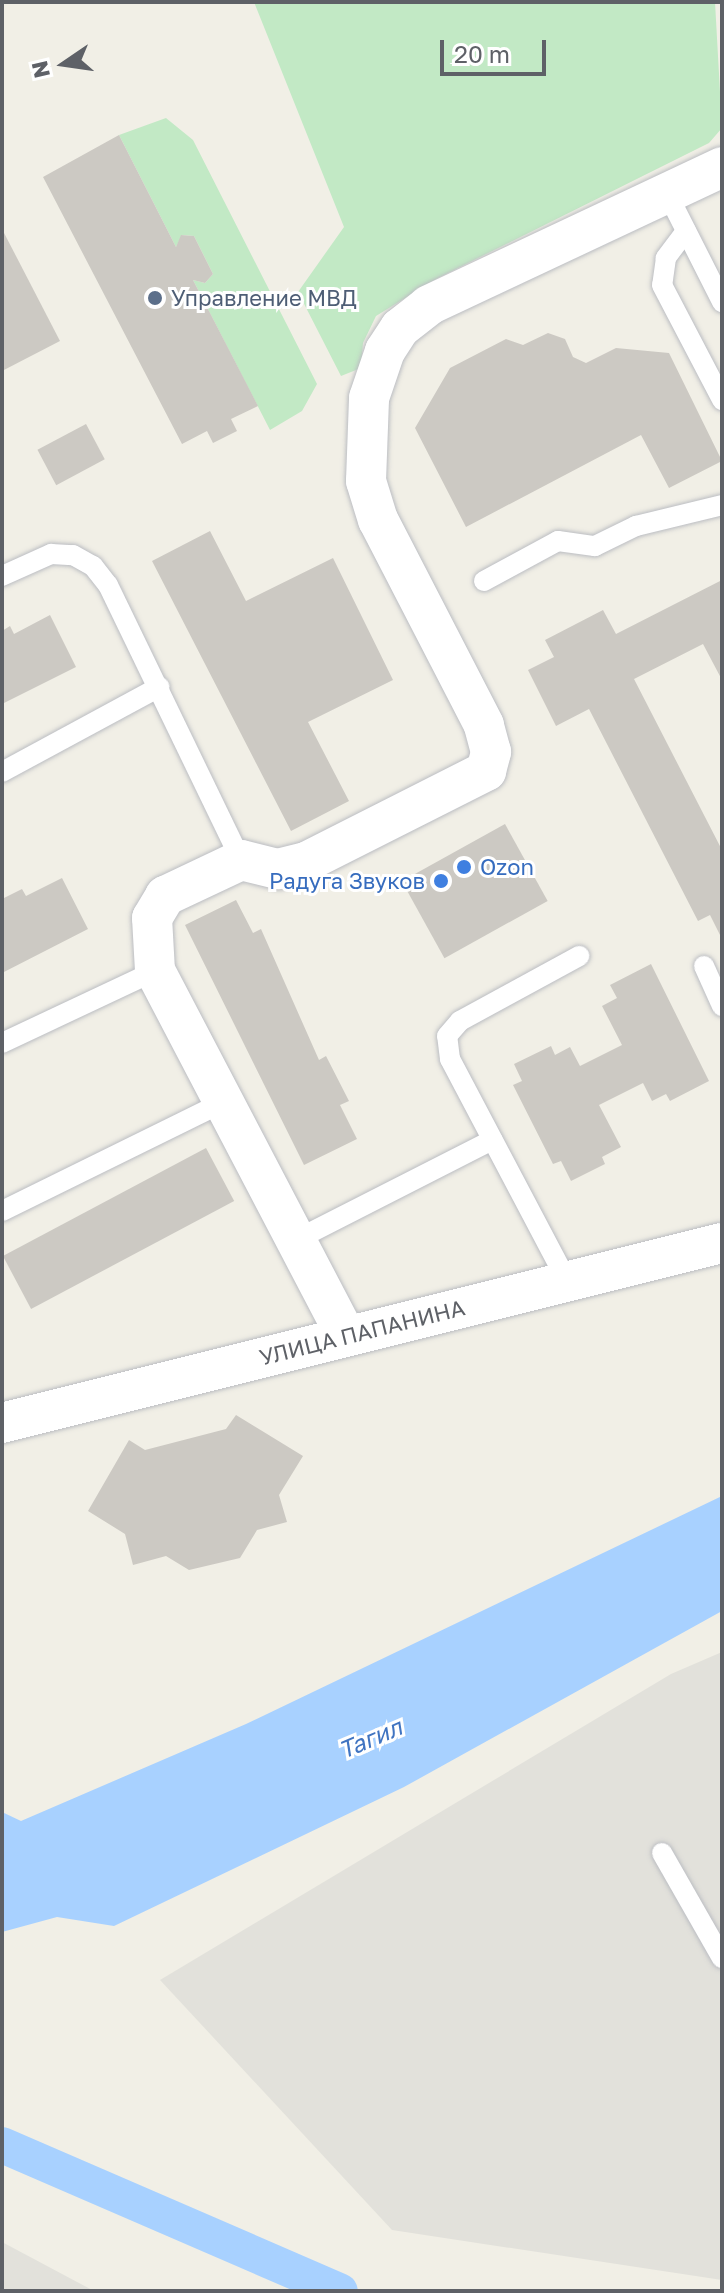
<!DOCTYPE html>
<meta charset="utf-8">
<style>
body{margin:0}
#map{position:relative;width:724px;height:2293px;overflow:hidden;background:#f1efe6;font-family:"Golos Text",sans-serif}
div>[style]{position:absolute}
.industrial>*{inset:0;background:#e2e1db}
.green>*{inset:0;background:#c2e9c5}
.water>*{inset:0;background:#a8d1ff}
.canal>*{height:36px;margin:-18px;padding:0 18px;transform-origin:18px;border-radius:18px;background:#a8d1ff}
.building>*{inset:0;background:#ccc9c3;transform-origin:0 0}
.roads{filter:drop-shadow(0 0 2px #bbbdc2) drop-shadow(0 0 2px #bbbdc2)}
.lane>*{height:20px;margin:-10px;padding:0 10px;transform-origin:10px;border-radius:10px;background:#fff}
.street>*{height:40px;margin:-20px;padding:0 20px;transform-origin:20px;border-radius:20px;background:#fff}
.dots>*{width:22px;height:22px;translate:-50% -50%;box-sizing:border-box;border:4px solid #fff;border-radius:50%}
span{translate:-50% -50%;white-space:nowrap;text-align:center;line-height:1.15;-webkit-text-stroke:6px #fff;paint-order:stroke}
.service-label{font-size:22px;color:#4e5e75}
.left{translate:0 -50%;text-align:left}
.shop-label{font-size:22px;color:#366cbe}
.right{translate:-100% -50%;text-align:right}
.street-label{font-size:22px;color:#5e6167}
.water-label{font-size:24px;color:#4074c1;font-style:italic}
.frame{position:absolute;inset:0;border:4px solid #5e6167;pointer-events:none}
.north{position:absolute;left:24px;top:24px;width:80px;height:80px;-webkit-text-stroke:6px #fff;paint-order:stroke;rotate:257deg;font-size:22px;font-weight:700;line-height:32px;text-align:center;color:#5e6167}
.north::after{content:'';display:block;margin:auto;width:28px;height:36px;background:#5e6167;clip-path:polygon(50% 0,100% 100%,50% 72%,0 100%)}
.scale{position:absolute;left:440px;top:40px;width:106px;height:36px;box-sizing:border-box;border:4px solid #5e6167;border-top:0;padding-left:10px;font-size:24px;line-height:28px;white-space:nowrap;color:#5e6167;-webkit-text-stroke:6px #fff;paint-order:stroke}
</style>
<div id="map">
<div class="industrial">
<div style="clip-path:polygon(722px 1652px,722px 2280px,392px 2230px,160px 1980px,671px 1674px)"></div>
<div style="clip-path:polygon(2px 2242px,94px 2291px,2px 2291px)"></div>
</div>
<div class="green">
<div style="clip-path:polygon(254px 2px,715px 2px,722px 128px,709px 143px,436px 279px,376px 316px,363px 343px,361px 368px,341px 376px,298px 292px,344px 227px)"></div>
<div style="clip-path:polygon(166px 118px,193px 140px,317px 384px,302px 411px,270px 430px,193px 280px,205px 283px,213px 274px,194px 236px,182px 235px,176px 247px,119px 135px)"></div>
</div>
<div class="water">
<div style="clip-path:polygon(722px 1496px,722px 1611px,404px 1787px,114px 1926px,57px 1917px,2px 1932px,2px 1812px,21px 1821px,246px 1724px)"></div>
</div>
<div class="canal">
<div style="left:2px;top:2145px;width:368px;rotate:23.4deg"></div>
</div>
<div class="building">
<div style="clip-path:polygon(119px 135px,176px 247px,181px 235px,194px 236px,213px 274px,205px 283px,193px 280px,258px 406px,231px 419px,237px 431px,213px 443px,207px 431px,182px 444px,43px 177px)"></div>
<div style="clip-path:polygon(2px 229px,60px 341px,2px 371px)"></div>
<div style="clip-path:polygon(548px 333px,565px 339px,573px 357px,586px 363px,616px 348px,669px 353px,722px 461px,669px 488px,641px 435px,466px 527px,415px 428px,450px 368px,506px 339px,523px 345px)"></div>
<div style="left:86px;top:424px;width:40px;height:55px;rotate:62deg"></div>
<div style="clip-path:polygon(210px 531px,246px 601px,333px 558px,393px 680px,308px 722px,349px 801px,291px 831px,152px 561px)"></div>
<div style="clip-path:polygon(722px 580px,722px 680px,703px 644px,634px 679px,722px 850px,722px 939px,710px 915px,698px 921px,589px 709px,556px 726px,528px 670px,554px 657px,545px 640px,603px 610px,616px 634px)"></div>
<div style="clip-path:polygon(50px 615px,76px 667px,2px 704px,2px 631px,10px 626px,14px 634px)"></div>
<div style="left:505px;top:824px;width:88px;height:118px;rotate:61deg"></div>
<div style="clip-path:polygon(62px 878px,88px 929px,2px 973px,2px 899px,22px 889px,26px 896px)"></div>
<div style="clip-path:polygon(236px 900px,253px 933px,261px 929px,319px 1060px,326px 1056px,349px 1101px,340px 1105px,357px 1139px,304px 1165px,185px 925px)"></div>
<div style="clip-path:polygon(651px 964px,709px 1081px,670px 1101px,666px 1094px,652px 1101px,643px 1083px,599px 1105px,621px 1147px,602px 1157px,605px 1164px,571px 1181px,561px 1161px,553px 1164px,513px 1085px,522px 1081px,514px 1064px,551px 1046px,555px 1055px,570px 1047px,580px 1066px,622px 1045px,602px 1006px,617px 998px,610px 985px)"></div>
<div style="left:206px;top:1148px;width:60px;height:230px;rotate:62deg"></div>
<div style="clip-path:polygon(236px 1415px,303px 1456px,279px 1495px,287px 1522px,257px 1530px,240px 1558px,189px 1570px,166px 1556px,133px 1565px,125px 1534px,88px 1511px,129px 1440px,145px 1450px,226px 1429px)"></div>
</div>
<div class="roads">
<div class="lane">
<div style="left:665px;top:189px;width:127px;rotate:63.2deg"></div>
<div style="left:686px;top:231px;width:34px;rotate:127deg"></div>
<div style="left:666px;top:258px;width:27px;rotate:98deg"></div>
<div style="left:662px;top:285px;width:130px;rotate:62.4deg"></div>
<div style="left:2px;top:576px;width:54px;rotate:-24.2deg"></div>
<div style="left:51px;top:554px;width:22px;rotate:3deg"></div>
<div style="left:73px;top:555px;width:23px;rotate:29deg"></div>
<div style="left:93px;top:566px;width:24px;rotate:52deg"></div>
<div style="left:108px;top:585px;width:305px;rotate:64.2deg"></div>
<div style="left:484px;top:581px;width:84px;rotate:-28.4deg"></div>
<div style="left:558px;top:541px;width:37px;rotate:8deg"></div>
<div style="left:595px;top:546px;width:46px;rotate:-26deg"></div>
<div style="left:636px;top:526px;width:89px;rotate:-13.7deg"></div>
<div style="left:2px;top:772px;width:179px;rotate:-28.4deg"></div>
<div style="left:704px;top:966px;width:44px;rotate:65.8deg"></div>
<div style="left:2px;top:1043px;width:169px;rotate:-25.2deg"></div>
<div style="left:2px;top:1211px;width:242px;rotate:-26.2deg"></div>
<div style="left:292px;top:1242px;width:225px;rotate:-27deg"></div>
<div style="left:566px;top:1279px;width:249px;rotate:-117.8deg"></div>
<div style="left:450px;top:1059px;width:23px;rotate:-97deg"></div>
<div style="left:447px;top:1036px;width:20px;rotate:-49deg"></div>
<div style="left:460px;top:1021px;width:136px;rotate:-28.6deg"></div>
<div style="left:662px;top:1853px;width:121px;rotate:60.3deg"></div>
</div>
<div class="street">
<div style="left:346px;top:1336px;width:412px;rotate:-117.6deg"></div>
<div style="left:155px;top:971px;width:53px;rotate:-93.2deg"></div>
<div style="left:152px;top:918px;width:26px;rotate:-59deg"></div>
<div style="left:165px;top:896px;width:84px;rotate:-25.3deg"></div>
<div style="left:241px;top:860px;width:38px;rotate:14deg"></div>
<div style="left:278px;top:869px;width:29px;rotate:-14deg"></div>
<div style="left:306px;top:862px;width:202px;rotate:-26.8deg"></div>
<div style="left:486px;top:771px;width:20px;rotate:-75deg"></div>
<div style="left:491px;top:752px;width:28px;rotate:-105deg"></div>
<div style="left:484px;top:725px;width:231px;rotate:-117.3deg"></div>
<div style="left:378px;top:520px;width:41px;rotate:-107.1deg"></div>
<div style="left:366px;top:481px;width:83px;rotate:-87.9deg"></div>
<div style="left:369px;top:398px;width:50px;rotate:-71.2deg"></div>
<div style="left:385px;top:351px;width:27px;rotate:-57deg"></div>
<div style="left:400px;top:328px;width:37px;rotate:-38deg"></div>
<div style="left:429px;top:305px;width:324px;rotate:-25.2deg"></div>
<div style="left:2px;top:1423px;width:742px;rotate:-14.04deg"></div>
</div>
</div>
<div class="dots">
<div style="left:155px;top:298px;background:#5c6f8a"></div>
<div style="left:464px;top:867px;background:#3f7fe0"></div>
<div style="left:441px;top:881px;background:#3f7fe0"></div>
</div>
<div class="service-label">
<span class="left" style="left:171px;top:298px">Управление МВД</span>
</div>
<div class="shop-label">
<span class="left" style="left:480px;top:867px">Ozon</span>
<span class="right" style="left:425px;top:881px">Радуга Звуков</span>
</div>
<div class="street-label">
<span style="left:362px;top:1332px;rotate:-14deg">УЛИЦА ПАПАНИНА</span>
</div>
<div class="water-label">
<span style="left:370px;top:1738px;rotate:-23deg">Тагил</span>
</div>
<div class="frame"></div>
<div class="north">N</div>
<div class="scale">20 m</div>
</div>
